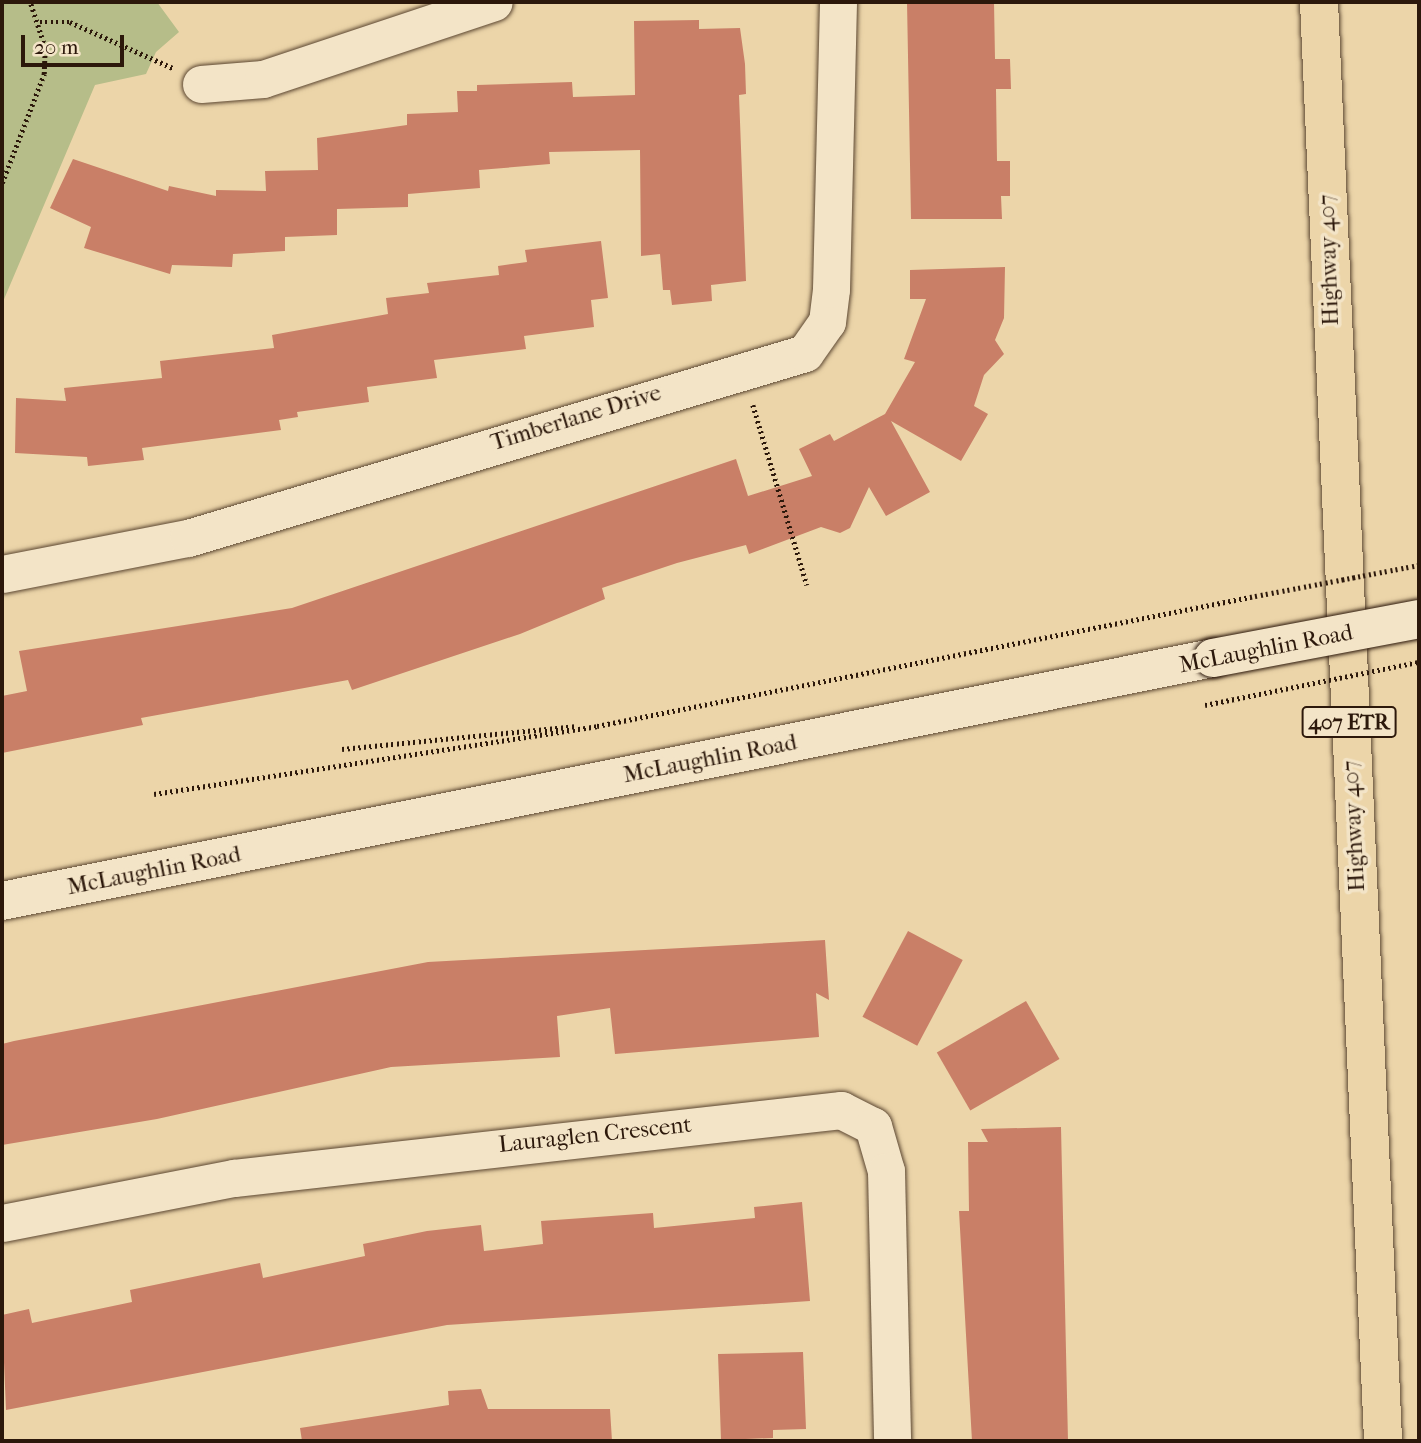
<!DOCTYPE html>
<style>
body{margin:0}
#map{position:relative;width:1421px;height:1443px;overflow:hidden;background:#ecd5a9;font-family:"IM FELL French Canon",serif}
div>[style]{position:absolute}
.green>*{inset:0;background:#b6bd89}
.building>*{inset:0;background:#c97f67;transform-origin:0 0}
.path>*{height:4.5px;margin-top:-2.25px;transform-origin:0;background:repeating-linear-gradient(90deg,#2c180b 0 2px,transparent 0 5.5px)}
.roads{filter:drop-shadow(0 0 2px #5c4732) drop-shadow(0 0 2px #5c4732)}
.street>*{height:37px;margin:-18.5px;padding:0 18.5px;transform-origin:18.5px;border-radius:18.5px;background:#f3e4c7}
.secondary>*{height:38px;margin:-19px;padding:0 19px;transform-origin:19px;border-radius:19px;background:#f3e4c7}
.highway>*{height:38px;margin:-19px;padding:0 19px;transform-origin:19px;border-radius:19px;background:#ecd5a9}
.path-bridge>*{height:4.5px;margin-top:-2.25px;transform-origin:0;background:repeating-linear-gradient(90deg,#2c180b 0 2px,transparent 0 5.5px)}
.bridges{filter:drop-shadow(0 0 2px #2c180b) drop-shadow(0 0 2px #2c180b)}
.secondary-bridge>*{height:38px;margin:-19px;padding:0 19px;transform-origin:19px;border-radius:19px;background:#f3e4c7}
span{translate:-50% -50%;white-space:nowrap;text-align:center;line-height:1.15;-webkit-text-stroke:7px #f3e4c7;paint-order:stroke}
.shield-label span{padding:2px 5px;background:#f3e4c7;border:2px solid;border-radius:5px;-webkit-text-stroke-width:0}
.shield-label{font-size:21px;color:#2c180b;font-weight:700}
.street-label{font-size:23px;color:#2c180b}
.frame{position:absolute;inset:0;border:4px solid #2c180b;pointer-events:none}
.scale{position:absolute;left:21px;top:35px;width:103px;height:32px;box-sizing:border-box;border:4px solid #2c180b;border-top:0;padding-left:9px;font-size:21px;line-height:24px;white-space:nowrap;color:#2c180b;-webkit-text-stroke:5px #f3e4c7;paint-order:stroke}
</style>
<div id="map">
<div class="green">
<div style="clip-path:polygon(2px 2px,157px 2px,179px 32px,156px 52px,146px 74px,95px 85px,2px 304px)"></div>
</div>
<div class="building">
<div style="clip-path:polygon(907px 2px,994px 2px,995px 59px,1010px 59px,1011px 89px,996px 89px,997px 161px,1010px 161px,1010px 196px,1001px 196px,1002px 219px,911px 219px)"></div>
<div style="clip-path:polygon(699px 20px,699px 29px,740px 28px,745px 64px,746px 94px,739px 95px,746px 281px,711px 285px,712px 301px,672px 305px,670px 290px,663px 290px,660px 254px,641px 256px,640px 150px,549px 152px,550px 164px,479px 170px,480px 188px,408px 194px,408px 207px,337px 209px,337px 235px,285px 237px,285px 251px,233px 254px,232px 267px,172px 265px,170px 274px,84px 248px,91px 227px,50px 208px,73px 159px,168px 191px,169px 186px,216px 196px,216px 190px,266px 191px,265px 171px,318px 170px,317px 138px,407px 125px,407px 114px,458px 112px,457px 91px,477px 91px,477px 85px,572px 82px,573px 97px,635px 95px,634px 21px)"></div>
<div style="clip-path:polygon(601px 241px,608px 298px,591px 300px,594px 327px,524px 336px,526px 349px,434px 360px,437px 378px,367px 387px,369px 402px,297px 412px,298px 417px,279px 420px,281px 430px,142px 448px,144px 460px,88px 466px,87px 457px,15px 453px,16px 398px,66px 401px,64px 388px,162px 378px,160px 361px,274px 348px,272px 335px,388px 314px,386px 298px,429px 293px,427px 283px,499px 275px,498px 266px,527px 262px,525px 250px)"></div>
<div style="clip-path:polygon(1005px 267px,1004px 318px,995px 340px,1004px 354px,984px 375px,974px 406px,988px 414px,961px 461px,891px 421px,930px 492px,886px 516px,869px 487px,850px 528px,840px 533px,821px 527px,749px 554px,746px 545px,677px 563px,602px 588px,605px 599px,520px 634px,352px 690px,348px 680px,141px 718px,143px 725px,2px 753px,2px 696px,27px 691px,19px 651px,292px 608px,736px 459px,748px 496px,812px 476px,799px 449px,830px 434px,834px 441px,885px 414px,915px 362px,904px 359px,926px 299px,910px 299px,910px 270px)"></div>
<div style="left:908px;top:931px;width:62px;height:97px;rotate:28deg"></div>
<div style="clip-path:polygon(825px 940px,829px 1000px,816px 993px,819px 1037px,615px 1054px,610px 1008px,557px 1016px,560px 1057px,391px 1067px,157px 1119px,2px 1145px,2px 1044px,14px 1041px,428px 962px)"></div>
<div style="left:1026px;top:1001px;width:67px;height:103px;rotate:60deg"></div>
<div style="clip-path:polygon(1061px 1127px,1068px 1441px,972px 1441px,959px 1211px,969px 1211px,968px 1142px,988px 1142px,981px 1129px)"></div>
<div style="clip-path:polygon(802px 1202px,810px 1301px,447px 1325px,6px 1410px,2px 1315px,29px 1309px,32px 1323px,132px 1302px,130px 1290px,260px 1263px,263px 1278px,365px 1256px,363px 1244px,427px 1231px,481px 1225px,484px 1251px,543px 1244px,541px 1221px,653px 1213px,654px 1228px,755px 1218px,754px 1207px)"></div>
<div style="clip-path:polygon(803px 1352px,806px 1429px,773px 1430px,773px 1438px,721px 1440px,718px 1354px)"></div>
<div style="clip-path:polygon(481px 1389px,488px 1409px,610px 1409px,612px 1441px,302px 1441px,300px 1428px,449px 1405px,448px 1391px)"></div>
</div>
<div class="path">
<div style="left:40px;top:22px;width:30px"></div>
<div style="left:70px;top:22px;width:113px;rotate:24.1deg"></div>
<div style="left:2px;top:183px;width:117px;rotate:-68.9deg"></div>
<div style="left:44px;top:74px;width:26px;rotate:-88deg"></div>
<div style="left:45px;top:48px;width:48px;rotate:-108.1deg"></div>
<div style="left:753px;top:405px;width:188px;rotate:73.3deg"></div>
<div style="left:342px;top:749px;width:234px;rotate:-5.6deg"></div>
<div style="left:154px;top:794px;width:448px;rotate:-8.7deg"></div>
<div style="left:597px;top:726px;width:666px;rotate:-11.17deg"></div>
</div>
<div class="roads">
<div class="street">
<div style="left:201px;top:84px;width:62px;rotate:-4.6deg"></div>
<div style="left:263px;top:79px;width:243px;rotate:-18.4deg"></div>
<div style="left:2px;top:574px;width:189px;rotate:-11deg"></div>
<div style="left:188px;top:538px;width:644px;rotate:-16.69deg"></div>
<div style="left:805px;top:353px;width:38px;rotate:-55deg"></div>
<div style="left:827px;top:322px;width:33px;rotate:-83deg"></div>
<div style="left:831px;top:289px;width:287px;rotate:-88.6deg"></div>
<div style="left:2px;top:1223px;width:236px;rotate:-11deg"></div>
<div style="left:234px;top:1178px;width:611px;rotate:-6.39deg"></div>
<div style="left:841px;top:1110px;width:36px;rotate:27deg"></div>
<div style="left:873px;top:1126px;width:47px;rotate:73.9deg"></div>
<div style="left:886px;top:1171px;width:270px;rotate:88.7deg"></div>
</div>
<div class="secondary">
<div style="left:2px;top:901px;width:1235px;rotate:-11.35deg"></div>
</div>
<div class="highway">
<div style="left:1319px;top:2px;width:1440px;rotate:87.45deg"></div>
</div>
</div>
<div class="path-bridge">
<div style="left:1250px;top:597px;width:172px;rotate:-10.7deg"></div>
<div style="left:1205px;top:705px;width:218px;rotate:-11.4deg"></div>
</div>
<div class="bridges">
<div class="secondary-bridge">
<div style="left:1213px;top:658px;width:210px;rotate:-10.7deg"></div>
</div>
</div>
<div class="shield-label">
<span style="left:1349px;top:722px">407 ETR</span>
</div>
<div class="street-label">
<span style="left:1329px;top:260px;rotate:-92deg">Highway 407</span>
<span style="left:576px;top:418px;rotate:-17deg">Timberlane Drive</span>
<span style="left:1266px;top:649px;rotate:-11deg">McLaughlin Road</span>
<span style="left:710px;top:759px;rotate:-11deg">McLaughlin Road</span>
<span style="left:1354px;top:826px;rotate:-93deg">Highway 407</span>
<span style="left:154px;top:871px;rotate:-11deg">McLaughlin Road</span>
<span style="left:595px;top:1135px;rotate:-6deg">Lauraglen Crescent</span>
</div>
<div class="frame"></div>
<div class="scale">20 m</div>
</div>
